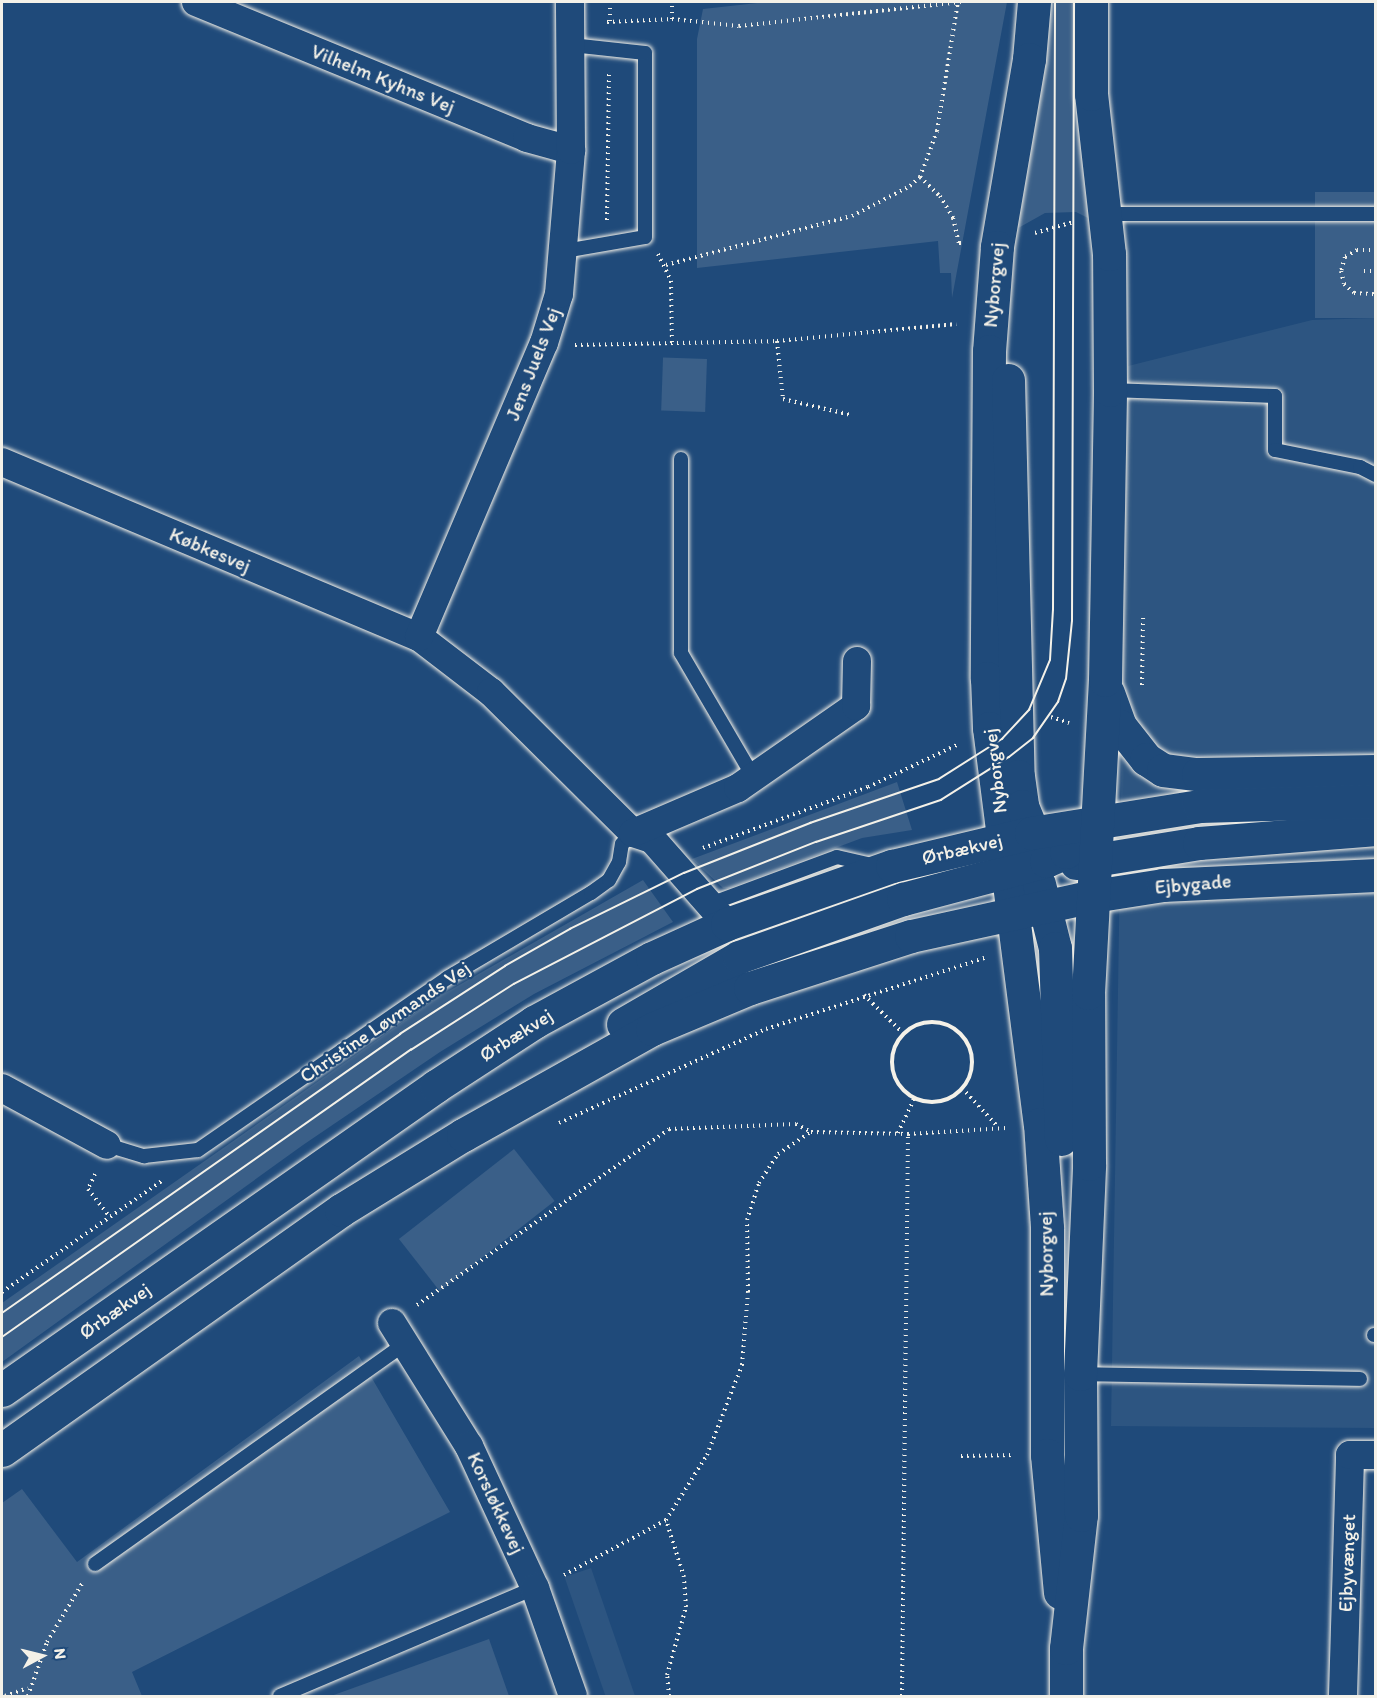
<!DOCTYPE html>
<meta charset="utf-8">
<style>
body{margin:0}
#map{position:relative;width:1377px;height:1698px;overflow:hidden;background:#1f4a7a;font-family:Itim,sans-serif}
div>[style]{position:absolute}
.built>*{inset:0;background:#2d5581;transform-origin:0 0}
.green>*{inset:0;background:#3a5f88;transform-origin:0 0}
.path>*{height:4px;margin-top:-2px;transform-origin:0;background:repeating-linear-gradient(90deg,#f4f1e8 0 1.5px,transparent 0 6px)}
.path>.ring{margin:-2px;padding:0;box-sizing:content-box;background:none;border:4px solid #f4f1e8;border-radius:50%}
.roads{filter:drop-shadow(0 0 2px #f4f1e8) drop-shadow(0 0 2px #f4f1e8)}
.lane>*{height:14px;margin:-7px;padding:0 7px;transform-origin:7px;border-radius:7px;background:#1f4a7a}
.street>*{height:28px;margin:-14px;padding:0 14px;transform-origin:14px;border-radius:14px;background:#1f4a7a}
.secondary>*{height:33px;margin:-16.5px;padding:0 16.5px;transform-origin:16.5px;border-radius:16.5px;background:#1f4a7a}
.tram>*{height:1.5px;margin:-0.75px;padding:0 0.75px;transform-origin:0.75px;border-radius:0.75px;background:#f4f1e8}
span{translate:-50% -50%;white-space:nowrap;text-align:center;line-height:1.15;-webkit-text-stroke:4.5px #1f4a7a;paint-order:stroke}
.street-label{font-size:20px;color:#f4f1e8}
.frame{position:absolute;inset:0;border:3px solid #f4f1e8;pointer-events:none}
.north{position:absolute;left:12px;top:1626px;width:60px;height:60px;-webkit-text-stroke:4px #1f4a7a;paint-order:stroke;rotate:83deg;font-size:16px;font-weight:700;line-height:24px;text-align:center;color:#f4f1e8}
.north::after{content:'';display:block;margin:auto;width:21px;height:27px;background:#f4f1e8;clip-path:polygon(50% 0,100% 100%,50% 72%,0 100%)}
</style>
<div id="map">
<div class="built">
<div style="clip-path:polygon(1375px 318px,1375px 1428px,1111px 1426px,1128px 366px,1312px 320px)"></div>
<div style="left:591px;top:1568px;width:135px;height:28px;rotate:71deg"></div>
</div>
<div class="green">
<div style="clip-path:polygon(767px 2px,1007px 2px,952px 298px,951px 273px,940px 273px,938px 241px,697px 268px,697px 39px,703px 9px)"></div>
<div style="clip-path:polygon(1045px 2px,1082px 2px,1096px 222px,1076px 212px,1045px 213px,1011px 232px)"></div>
<div style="left:1375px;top:192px;width:126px;height:60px;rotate:90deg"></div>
<div style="left:707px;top:359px;width:53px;height:44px;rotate:92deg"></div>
<div style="clip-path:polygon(897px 782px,912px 830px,862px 838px,729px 888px,723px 888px,692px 859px)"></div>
<div style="clip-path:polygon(643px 880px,673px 922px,534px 994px,440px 1052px,303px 1145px,2px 1362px,2px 1303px,440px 996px)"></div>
<div style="left:514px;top:1149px;width:66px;height:146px;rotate:52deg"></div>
<div style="clip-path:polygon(359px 1356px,450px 1512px,132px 1672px,142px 1696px,2px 1696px,2px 1503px,22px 1489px,77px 1562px)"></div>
<div style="clip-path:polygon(489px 1639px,509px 1696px,331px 1696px)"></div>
</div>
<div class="path">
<div style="left:610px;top:2px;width:20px;rotate:90deg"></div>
<div style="left:672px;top:19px;width:17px;rotate:-90deg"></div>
<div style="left:607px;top:22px;width:65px;rotate:-2.6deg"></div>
<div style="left:672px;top:19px;width:67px;rotate:6deg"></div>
<div style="left:739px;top:26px;width:223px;rotate:-6.2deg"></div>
<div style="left:920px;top:177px;width:28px;rotate:44deg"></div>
<div style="left:940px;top:196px;width:26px;rotate:59deg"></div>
<div style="left:953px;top:218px;width:26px;rotate:77deg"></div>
<div style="left:959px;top:243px;width:5px"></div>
<div style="left:607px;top:220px;width:149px;rotate:-89.2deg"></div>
<div style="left:1035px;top:233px;width:40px;rotate:-16deg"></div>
<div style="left:1376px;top:250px;width:19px;rotate:180deg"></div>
<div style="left:1357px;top:250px;width:14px;rotate:150deg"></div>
<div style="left:1345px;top:257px;width:15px;rotate:106deg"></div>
<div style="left:1341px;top:271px;width:13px;rotate:77deg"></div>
<div style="left:1344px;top:284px;width:13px;rotate:42deg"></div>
<div style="left:1354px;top:293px;width:22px;rotate:3deg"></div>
<div style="left:658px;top:254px;width:30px;rotate:64deg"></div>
<div style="left:671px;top:281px;width:65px;rotate:89.1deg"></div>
<div style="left:666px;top:265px;width:192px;rotate:-14.8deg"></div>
<div style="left:852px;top:216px;width:65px;rotate:-27.3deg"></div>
<div style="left:910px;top:186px;width:13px;rotate:-42deg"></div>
<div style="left:920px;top:177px;width:49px;rotate:-69.7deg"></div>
<div style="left:937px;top:131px;width:131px;rotate:-80.8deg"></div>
<div style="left:1364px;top:271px;width:12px"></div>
<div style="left:777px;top:341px;width:58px;rotate:84.1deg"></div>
<div style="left:783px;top:399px;width:70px;rotate:13.2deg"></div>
<div style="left:575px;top:345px;width:202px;rotate:-1.1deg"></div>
<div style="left:777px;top:341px;width:180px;rotate:-5.4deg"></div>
<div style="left:1142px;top:685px;width:67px;rotate:-89.1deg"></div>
<div style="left:1051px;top:717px;width:19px;rotate:18deg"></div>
<div style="left:703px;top:848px;width:176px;rotate:-20.3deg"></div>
<div style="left:868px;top:787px;width:98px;rotate:-25.3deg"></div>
<div style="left:864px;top:995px;width:54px;rotate:44.3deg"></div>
<div class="ring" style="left:892px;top:1022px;width:76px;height:76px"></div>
<div style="left:962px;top:1088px;width:54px;rotate:47.2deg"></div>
<div style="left:559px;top:1123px;width:227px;rotate:-24.4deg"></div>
<div style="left:766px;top:1029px;width:230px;rotate:-18deg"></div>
<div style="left:898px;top:1133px;width:38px;rotate:-65deg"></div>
<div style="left:95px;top:1174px;width:17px;rotate:115deg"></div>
<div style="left:88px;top:1189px;width:36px;rotate:52deg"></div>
<div style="left:2px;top:1292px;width:196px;rotate:-34.8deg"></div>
<div style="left:417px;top:1305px;width:307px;rotate:-34.9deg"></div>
<div style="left:669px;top:1129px;width:127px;rotate:-2.3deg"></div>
<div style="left:796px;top:1124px;width:17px;rotate:28deg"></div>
<div style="left:811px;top:1132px;width:97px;rotate:1.2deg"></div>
<div style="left:908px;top:1134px;width:98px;rotate:-3.5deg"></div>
<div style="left:961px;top:1456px;width:54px;rotate:-1.1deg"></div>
<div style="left:564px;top:1575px;width:116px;rotate:-28.3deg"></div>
<div style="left:5px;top:1696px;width:24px;rotate:-19deg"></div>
<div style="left:28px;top:1696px;width:57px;rotate:-70.6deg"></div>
<div style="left:47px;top:1642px;width:70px;rotate:-59deg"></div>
<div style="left:669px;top:1696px;width:21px;rotate:-95deg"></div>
<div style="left:667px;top:1675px;width:71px;rotate:-74.4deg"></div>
<div style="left:686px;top:1607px;width:30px;rotate:-94deg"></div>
<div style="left:684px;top:1577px;width:60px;rotate:-107.5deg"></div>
<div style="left:666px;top:1520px;width:77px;rotate:-57.8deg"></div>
<div style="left:707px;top:1455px;width:97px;rotate:-68.7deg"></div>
<div style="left:742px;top:1365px;width:73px;rotate:-85.3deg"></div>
<div style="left:748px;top:1292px;width:72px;rotate:-90.8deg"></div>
<div style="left:747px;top:1220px;width:39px;rotate:-72deg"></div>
<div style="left:759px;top:1183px;width:35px;rotate:-57deg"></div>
<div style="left:778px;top:1154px;width:40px;rotate:-34deg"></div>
<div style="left:902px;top:1696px;width:562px;rotate:-89.39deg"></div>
</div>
<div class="roads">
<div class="lane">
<div style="left:1106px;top:214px;width:270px"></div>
<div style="left:565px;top:251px;width:81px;rotate:-9.9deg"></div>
<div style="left:645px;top:237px;width:184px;rotate:-90deg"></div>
<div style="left:645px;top:53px;width:74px;rotate:-173.8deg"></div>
<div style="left:1110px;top:390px;width:165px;rotate:2.1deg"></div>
<div style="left:1275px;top:396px;width:54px;rotate:90deg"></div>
<div style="left:1275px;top:450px;width:87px;rotate:11.3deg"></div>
<div style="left:1360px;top:467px;width:18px;rotate:27deg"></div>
<div style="left:681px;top:459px;width:194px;rotate:90deg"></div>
<div style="left:681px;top:653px;width:145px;rotate:59.7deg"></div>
<div style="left:710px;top:904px;width:135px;rotate:-20.3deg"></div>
<div style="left:837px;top:857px;width:37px;rotate:13deg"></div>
<div style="left:107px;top:1145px;width:39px;rotate:17deg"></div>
<div style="left:144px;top:1156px;width:54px;rotate:-6.3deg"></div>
<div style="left:198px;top:1150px;width:303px;rotate:-34.6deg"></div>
<div style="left:447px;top:978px;width:167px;rotate:-30.6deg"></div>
<div style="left:591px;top:893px;width:22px;rotate:-36deg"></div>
<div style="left:609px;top:880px;width:21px;rotate:-61deg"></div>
<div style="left:619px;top:862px;width:18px;rotate:-81deg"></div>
<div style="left:622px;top:844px;width:16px;rotate:-45deg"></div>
<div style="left:1374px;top:1335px;width:2px"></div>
<div style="left:1080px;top:1374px;width:280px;rotate:1deg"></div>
<div style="left:95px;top:1564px;width:380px;rotate:-35.4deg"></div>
<div style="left:280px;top:1696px;width:277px;rotate:-23deg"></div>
</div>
<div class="street">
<div style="left:196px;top:2px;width:358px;rotate:22.3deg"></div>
<div style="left:527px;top:138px;width:46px;rotate:15.3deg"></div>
<div style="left:2px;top:462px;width:452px;rotate:22.8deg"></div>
<div style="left:419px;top:637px;width:91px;rotate:37.4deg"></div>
<div style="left:491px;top:692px;width:200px;rotate:44.8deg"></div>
<div style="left:633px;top:833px;width:20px;rotate:18deg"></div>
<div style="left:652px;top:839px;width:113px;rotate:48.6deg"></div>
<div style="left:419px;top:637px;width:319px;rotate:-67deg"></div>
<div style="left:544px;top:343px;width:51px;rotate:-73deg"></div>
<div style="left:559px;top:294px;width:144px;rotate:-85.2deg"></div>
<div style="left:571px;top:150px;width:148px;rotate:-90.4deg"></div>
<div style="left:633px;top:833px;width:114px;rotate:-23.2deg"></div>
<div style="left:738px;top:788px;width:144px;rotate:-34.8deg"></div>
<div style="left:856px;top:706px;width:45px;rotate:-88.7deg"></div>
<div style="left:2px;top:1088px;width:119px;rotate:28.5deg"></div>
<div style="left:392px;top:1323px;width:145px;rotate:58deg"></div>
<div style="left:469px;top:1446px;width:157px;rotate:65.1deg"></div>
<div style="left:535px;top:1588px;width:114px;rotate:70.6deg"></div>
<div style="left:1343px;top:1695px;width:240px;rotate:-88.3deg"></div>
<div style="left:1350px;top:1455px;width:26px"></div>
</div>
<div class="secondary">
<div style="left:1034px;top:2px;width:57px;rotate:95deg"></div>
<div style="left:1029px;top:59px;width:191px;rotate:99.7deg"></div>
<div style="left:997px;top:247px;width:104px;rotate:94.4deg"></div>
<div style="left:989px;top:351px;width:327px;rotate:90.4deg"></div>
<div style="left:987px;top:678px;width:50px;rotate:87.7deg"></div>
<div style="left:989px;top:728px;width:399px;rotate:82.7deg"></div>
<div style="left:1040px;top:1124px;width:104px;rotate:86.1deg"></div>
<div style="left:1047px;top:1228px;width:227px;rotate:90deg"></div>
<div style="left:1047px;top:1455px;width:138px;rotate:84.6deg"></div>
<div style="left:1008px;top:380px;width:396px;rotate:88.6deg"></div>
<div style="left:1018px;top:776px;width:30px;rotate:82deg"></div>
<div style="left:1022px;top:806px;width:50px;rotate:67.6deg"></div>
<div style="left:1108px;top:693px;width:35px;rotate:70deg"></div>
<div style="left:1120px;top:726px;width:42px;rotate:51.8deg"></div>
<div style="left:1146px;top:759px;width:20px;rotate:33deg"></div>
<div style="left:1163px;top:770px;width:35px;rotate:7deg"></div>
<div style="left:1198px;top:774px;width:178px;rotate:-1deg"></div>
<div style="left:1076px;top:863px;width:125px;rotate:-9.2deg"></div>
<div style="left:1199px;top:843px;width:178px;rotate:-4.5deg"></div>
<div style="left:1039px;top:884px;width:66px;rotate:76deg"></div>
<div style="left:1055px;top:948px;width:191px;rotate:88.2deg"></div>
<div style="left:623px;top:1024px;width:134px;rotate:-30deg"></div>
<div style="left:739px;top:957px;width:174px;rotate:-19.5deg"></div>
<div style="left:903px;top:899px;width:148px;rotate:-14.9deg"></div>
<div style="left:1046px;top:861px;width:22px;rotate:-24deg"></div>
<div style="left:1066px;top:852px;width:45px;rotate:-44.1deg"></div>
<div style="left:2px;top:1390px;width:530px;rotate:-35.01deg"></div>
<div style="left:436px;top:1086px;width:117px;rotate:-33.1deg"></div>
<div style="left:534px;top:1022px;width:134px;rotate:-28.5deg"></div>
<div style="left:652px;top:958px;width:82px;rotate:-24.4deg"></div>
<div style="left:727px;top:924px;width:175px;rotate:-19.4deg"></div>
<div style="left:892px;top:866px;width:143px;rotate:-13.4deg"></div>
<div style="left:1031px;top:833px;width:170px;rotate:-9.1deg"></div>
<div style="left:1199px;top:806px;width:177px;rotate:-1.6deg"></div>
<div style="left:2px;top:1450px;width:415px;rotate:-35.3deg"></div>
<div style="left:341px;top:1210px;width:143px;rotate:-31.6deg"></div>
<div style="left:463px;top:1135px;width:217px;rotate:-29.3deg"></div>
<div style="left:652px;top:1029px;width:106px;rotate:-22.7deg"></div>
<div style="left:750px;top:988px;width:169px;rotate:-17.9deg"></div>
<div style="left:911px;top:936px;width:186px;rotate:-12.4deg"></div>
<div style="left:1093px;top:896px;width:71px;rotate:-8.9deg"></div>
<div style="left:1163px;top:885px;width:213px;rotate:-2.7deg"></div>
<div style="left:1066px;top:1696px;width:48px;rotate:-90deg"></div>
<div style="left:1066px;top:1648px;width:134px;rotate:-83.6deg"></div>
<div style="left:1081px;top:1515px;width:141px;rotate:-90.4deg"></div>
<div style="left:1080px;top:1374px;width:210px;rotate:-87.5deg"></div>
<div style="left:1089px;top:1164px;width:171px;rotate:-90.3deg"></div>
<div style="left:1088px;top:993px;width:313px;rotate:-86.9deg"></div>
<div style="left:1105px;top:680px;width:290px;rotate:-89deg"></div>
<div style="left:1110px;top:390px;width:136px;rotate:-90.4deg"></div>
<div style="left:1109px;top:254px;width:161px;rotate:-96.4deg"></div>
<div style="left:1091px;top:94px;width:92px;rotate:-90deg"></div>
</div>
</div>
<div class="tram">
<div style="left:2px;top:1313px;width:486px;rotate:-35deg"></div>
<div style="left:400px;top:1034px;width:125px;rotate:-32.9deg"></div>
<div style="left:505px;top:966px;width:75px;rotate:-29.6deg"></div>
<div style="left:570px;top:929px;width:127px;rotate:-26.2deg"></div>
<div style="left:684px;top:873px;width:136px;rotate:-21.6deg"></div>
<div style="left:810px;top:823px;width:136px;rotate:-18.8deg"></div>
<div style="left:939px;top:779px;width:75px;rotate:-32.4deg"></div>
<div style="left:1002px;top:739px;width:40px;rotate:-47deg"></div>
<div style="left:1029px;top:710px;width:54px;rotate:-67.2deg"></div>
<div style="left:1050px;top:660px;width:50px;rotate:-86.6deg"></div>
<div style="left:1053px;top:610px;width:608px;rotate:-89.81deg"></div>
<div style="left:2px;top:1337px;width:500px;rotate:-35.1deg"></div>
<div style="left:411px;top:1050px;width:122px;rotate:-32.7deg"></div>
<div style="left:514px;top:984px;width:206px;rotate:-27.4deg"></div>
<div style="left:697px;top:889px;width:128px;rotate:-21.6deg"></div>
<div style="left:816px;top:842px;width:132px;rotate:-18.6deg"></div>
<div style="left:941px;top:800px;width:80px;rotate:-32.3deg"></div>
<div style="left:1009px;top:757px;width:31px;rotate:-38deg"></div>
<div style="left:1033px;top:738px;width:44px;rotate:-55.2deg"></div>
<div style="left:1058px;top:702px;width:24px;rotate:-71deg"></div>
<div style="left:1066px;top:679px;width:58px;rotate:-84.1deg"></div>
<div style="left:1072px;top:621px;width:619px;rotate:-89.81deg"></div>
</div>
<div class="street-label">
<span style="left:383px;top:79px;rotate:22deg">Vilhelm Kyhns Vej</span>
<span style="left:994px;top:285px;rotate:-85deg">Nyborgvej</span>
<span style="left:533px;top:364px;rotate:-69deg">Jens Juels Vej</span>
<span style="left:210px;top:550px;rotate:23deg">Købkesvej</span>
<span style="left:995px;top:771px;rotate:-97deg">Nyborgvej</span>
<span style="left:962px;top:849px;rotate:-13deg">Ørbækvej</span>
<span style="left:1193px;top:884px;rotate:-5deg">Ejbygade</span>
<span style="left:385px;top:1022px;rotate:-34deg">Christine Løvmands Vej</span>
<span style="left:516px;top:1035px;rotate:-32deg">Ørbækvej</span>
<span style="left:1046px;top:1254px;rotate:-91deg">Nyborgvej</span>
<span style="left:115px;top:1311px;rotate:-35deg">Ørbækvej</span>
<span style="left:496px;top:1503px;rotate:65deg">Korsløkkevej</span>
<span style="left:1347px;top:1563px;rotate:-88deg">Ejbyvænget</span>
</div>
<div class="frame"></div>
<div class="north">N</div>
</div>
